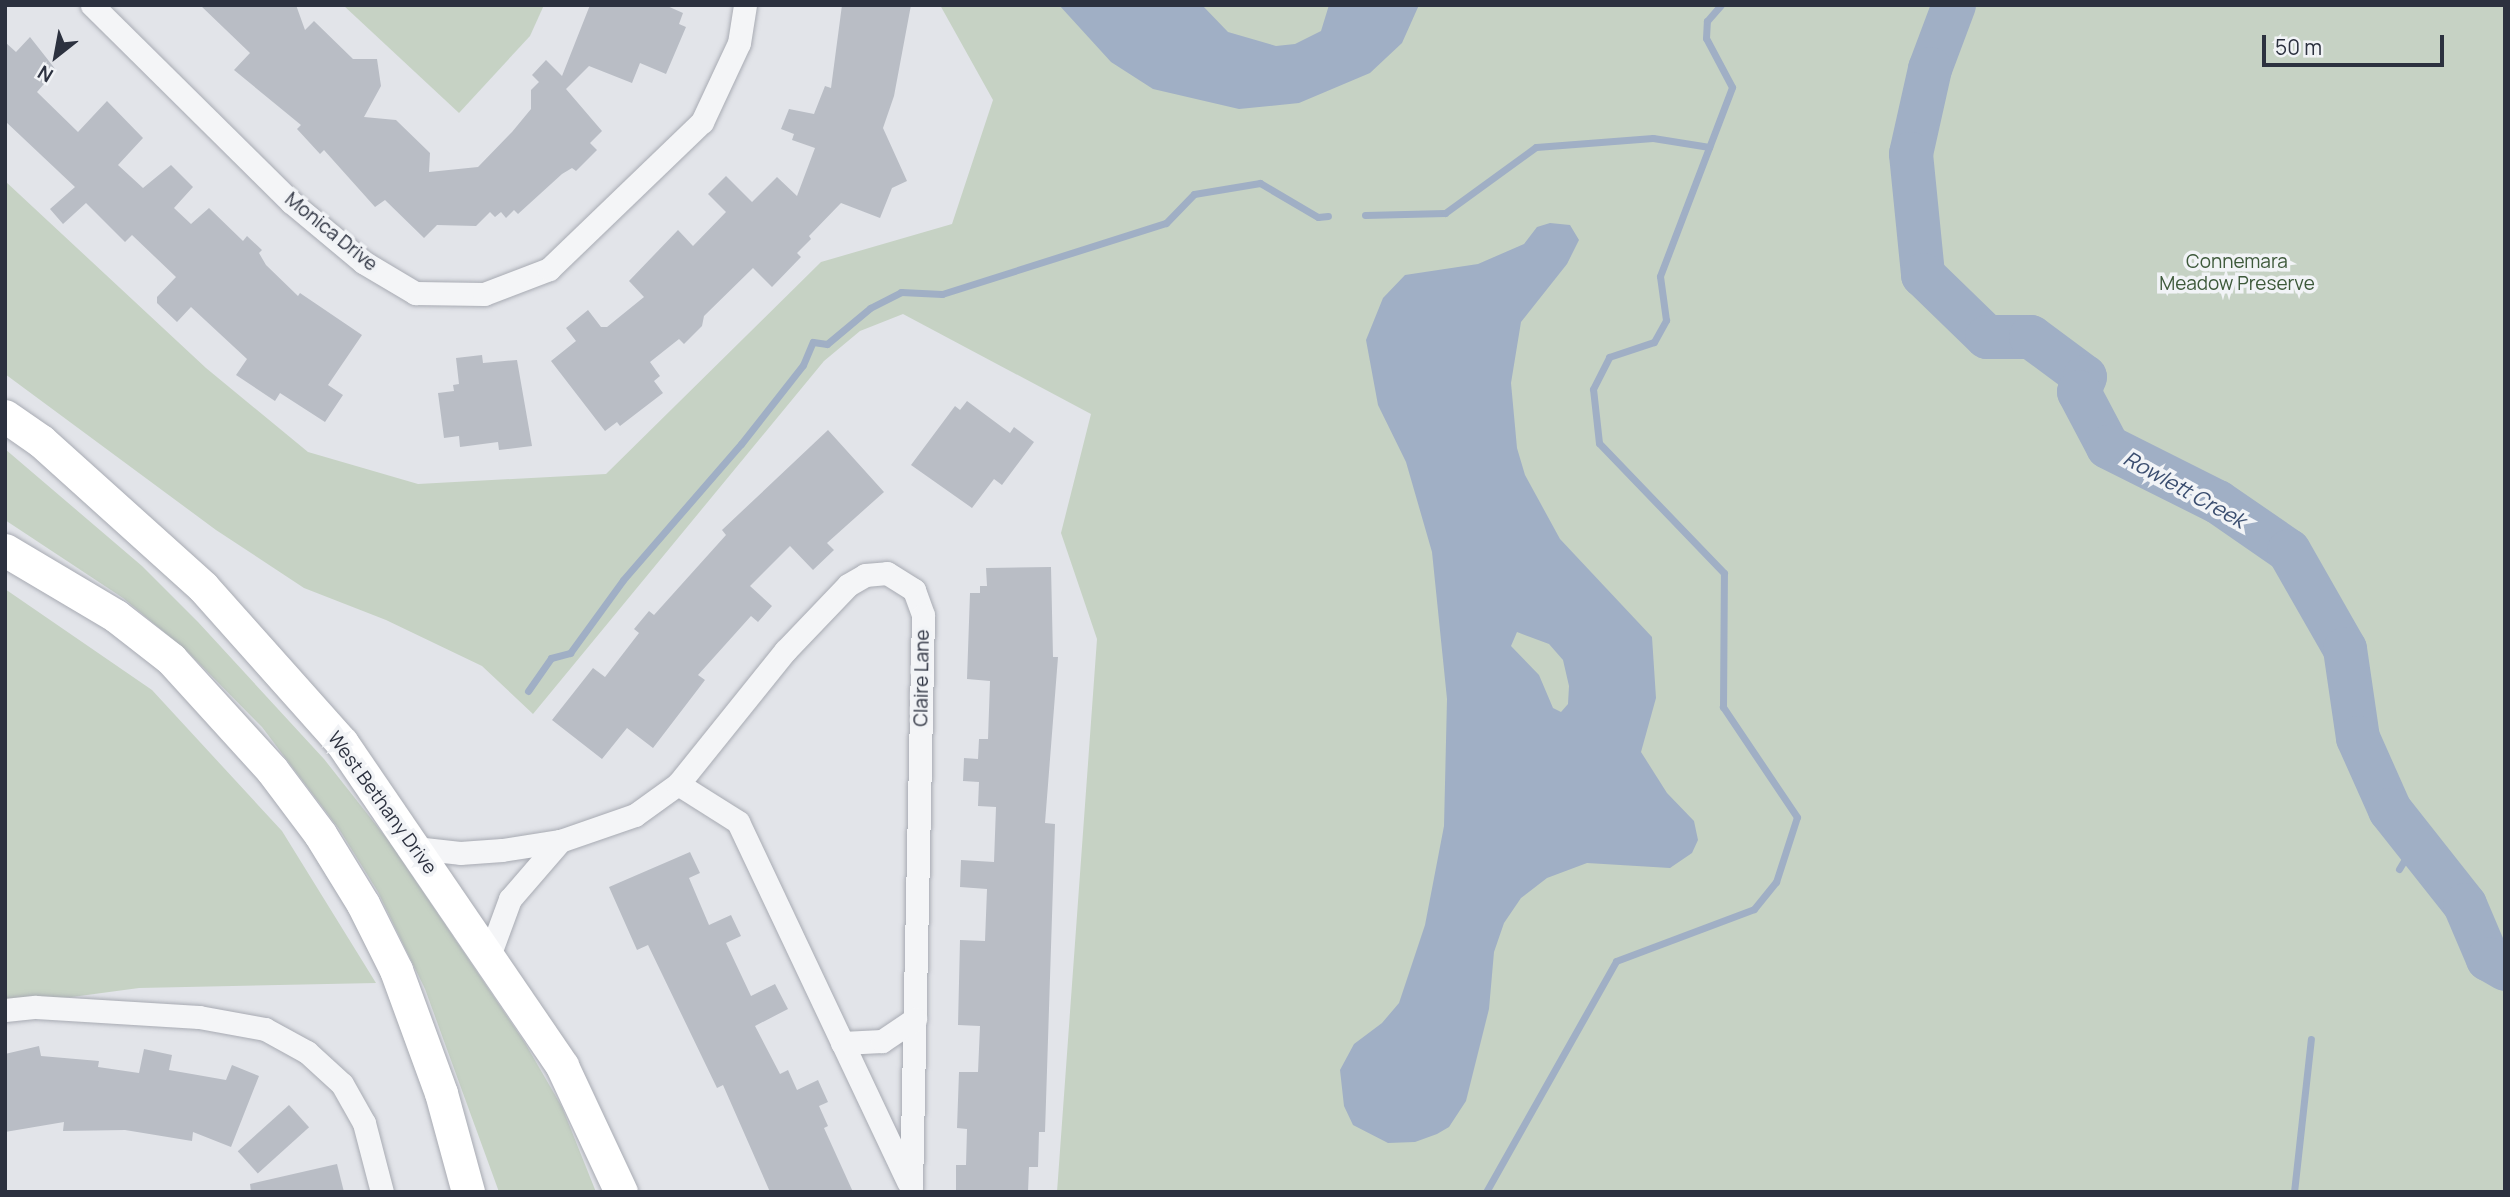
<!DOCTYPE html>
<style>
body{margin:0}
#map{position:relative;width:2510px;height:1197px;overflow:hidden;background:#e2e4e9;font-family:Manrope,sans-serif}
div>[style]{position:absolute}
.green>*{inset:0;background:#c6d2c4}
.water>*{inset:0;background:#a0afc5}
.stream>*{height:7px;margin:-3.5px;padding:0 3.5px;transform-origin:3.5px;border-radius:3.5px;background:#a0afc5}
.river>*{height:44px;margin:-22px;padding:0 22px;transform-origin:22px;border-radius:22px;background:#a0afc5}
.building>*{inset:0;background:#b9bdc5;transform-origin:0 0}
.roads{filter:drop-shadow(0 0 2px #a8abb3) drop-shadow(0 0 2px #a8abb3)}
.street>*{height:23px;margin:-11.5px;padding:0 11.5px;transform-origin:11.5px;border-radius:11.5px;background:#f4f5f7}
.secondary>*{height:33px;margin:-16.5px;padding:0 16.5px;transform-origin:16.5px;border-radius:16.5px;background:#fff}
span{translate:-50% -50%;white-space:nowrap;text-align:center;line-height:1.15;-webkit-text-stroke:7px #f1f3f6;paint-order:stroke}
.street-label{font-size:19px;color:#2c313f}
.park-label{font-size:19px;color:#3d593a}
.water-label{font-size:21px;color:#3a4d6f;font-style:italic}
.frame{position:absolute;inset:0;border:7px solid #2c313f;pointer-events:none}
.north{position:absolute;left:21px;top:21px;width:70px;height:70px;-webkit-text-stroke:5px #f1f3f6;paint-order:stroke;rotate:211deg;font-size:19px;font-weight:700;line-height:28px;text-align:center;color:#2c313f}
.north::after{content:'';display:block;margin:auto;width:24px;height:32px;background:#2c313f;clip-path:polygon(50% 0,100% 100%,50% 72%,0 100%)}
.scale{position:absolute;left:2262px;top:35px;width:182px;height:32px;box-sizing:border-box;border:4px solid #2c313f;border-top:0;padding-left:9px;font-size:21px;line-height:24px;white-space:nowrap;color:#2c313f;-webkit-text-stroke:5px #f1f3f6;paint-order:stroke}
</style>
<div id="map">
<div class="green">
<div style="clip-path:polygon(343px 5px,544px 5px,530px 36px,459px 113px)"></div>
<div style="clip-path:polygon(940px 5px,2505px 5px,2505px 1192px,1057px 1192px,1097px 639px,1061px 533px,1091px 414px,903px 314px,860px 331px,824px 361px,533px 714px,482px 666px,386px 620px,304px 588px,216px 530px,5px 374px,5px 181px,206px 368px,308px 452px,418px 484px,606px 474px,821px 262px,952px 224px,993px 100px)"></div>
<div style="clip-path:polygon(5px 449px,142px 566px,198px 622px,324px 759px,388px 840px,525px 1043px,562px 1107px,596px 1192px,499px 1192px,425px 989px,378px 892px,339px 829px,262px 727px,187px 651px,123px 598px,5px 520px)"></div>
<div style="clip-path:polygon(5px 589px,152px 690px,282px 831px,376px 983px,139px 988px,5px 1006px)"></div>
</div>
<div class="water">
<div style="clip-path:polygon(1059px 5px,1202px 5px,1228px 32px,1276px 46px,1295px 44px,1321px 31px,1329px 5px,1419px 5px,1402px 43px,1370px 73px,1299px 103px,1239px 109px,1153px 89px,1111px 62px)"></div>
<div style="clip-path:polygon(evenodd,1550px 223px,1570px 225px,1579px 240px,1567px 264px,1521px 322px,1511px 383px,1517px 448px,1525px 475px,1560px 539px,1652px 637px,1656px 698px,1641px 752px,1667px 793px,1694px 821px,1698px 840px,1692px 853px,1670px 868px,1587px 863px,1547px 878px,1521px 898px,1504px 923px,1494px 952px,1489px 1009px,1466px 1101px,1449px 1127px,1437px 1134px,1415px 1142px,1388px 1143px,1353px 1125px,1344px 1106px,1340px 1070px,1354px 1044px,1382px 1023px,1399px 1003px,1425px 925px,1444px 826px,1447px 699px,1432px 552px,1406px 462px,1378px 405px,1366px 340px,1383px 298px,1405px 275px,1478px 264px,1524px 244px,1537px 227px,1550px 223px,1517px 632px,1549px 644px,1563px 660px,1569px 686px,1568px 704px,1561px 712px,1553px 708px,1539px 675px,1511px 646px,1517px 632px)"></div>
</div>
<div class="stream">
<div style="left:1365px;top:215px;width:80px;rotate:-1.4deg"></div>
<div style="left:1445px;top:213px;width:112px;rotate:-36deg"></div>
<div style="left:1536px;top:147px;width:117px;rotate:-4.4deg"></div>
<div style="left:1653px;top:138px;width:57px;rotate:9.1deg"></div>
<div style="left:528px;top:691px;width:40px;rotate:-55.1deg"></div>
<div style="left:551px;top:658px;width:20px;rotate:-15deg"></div>
<div style="left:570px;top:653px;width:90px;rotate:-54deg"></div>
<div style="left:623px;top:580px;width:180px;rotate:-49.1deg"></div>
<div style="left:741px;top:444px;width:100px;rotate:-51.9deg"></div>
<div style="left:803px;top:365px;width:25px;rotate:-67deg"></div>
<div style="left:813px;top:342px;width:14px;rotate:8deg"></div>
<div style="left:827px;top:344px;width:56px;rotate:-39.9deg"></div>
<div style="left:870px;top:308px;width:35px;rotate:-27deg"></div>
<div style="left:901px;top:292px;width:41px;rotate:2.8deg"></div>
<div style="left:942px;top:294px;width:235px;rotate:-17.6deg"></div>
<div style="left:1166px;top:223px;width:40px;rotate:-46deg"></div>
<div style="left:1194px;top:194px;width:67px;rotate:-9.5deg"></div>
<div style="left:1260px;top:183px;width:67px;rotate:30.4deg"></div>
<div style="left:1318px;top:217px;width:10px;rotate:-6deg"></div>
<div style="left:2399px;top:869px;width:31px;rotate:-59deg"></div>
<div style="left:1486px;top:1192px;width:265px;rotate:-60.6deg"></div>
<div style="left:1616px;top:961px;width:147px;rotate:-20.6deg"></div>
<div style="left:1754px;top:909px;width:35px;rotate:-51deg"></div>
<div style="left:1776px;top:882px;width:68px;rotate:-72.1deg"></div>
<div style="left:1797px;top:817px;width:133px;rotate:-123.9deg"></div>
<div style="left:1723px;top:707px;width:134px;rotate:-89.6deg"></div>
<div style="left:1724px;top:573px;width:180px;rotate:-133.9deg"></div>
<div style="left:1599px;top:443px;width:54px;rotate:-96.3deg"></div>
<div style="left:1593px;top:389px;width:36px;rotate:-63deg"></div>
<div style="left:1609px;top:357px;width:47px;rotate:-18.4deg"></div>
<div style="left:1654px;top:342px;width:25px;rotate:-61deg"></div>
<div style="left:1666px;top:320px;width:44px;rotate:-97.8deg"></div>
<div style="left:1660px;top:276px;width:202px;rotate:-69.1deg"></div>
<div style="left:1732px;top:87px;width:55px;rotate:-118deg"></div>
<div style="left:1706px;top:38px;width:17px;rotate:-87deg"></div>
<div style="left:1707px;top:21px;width:21px;rotate:-49deg"></div>
<div style="left:2294px;top:1192px;width:154px;rotate:-83.7deg"></div>
</div>
<div class="river">
<div style="left:1954px;top:5px;width:68px;rotate:110.6deg"></div>
<div style="left:1930px;top:69px;width:87px;rotate:102.6deg"></div>
<div style="left:1911px;top:154px;width:122px;rotate:84.3deg"></div>
<div style="left:1923px;top:275px;width:89px;rotate:44.1deg"></div>
<div style="left:1987px;top:337px;width:44px"></div>
<div style="left:2031px;top:337px;width:67px;rotate:36.5deg"></div>
<div style="left:2085px;top:377px;width:16px;rotate:112deg"></div>
<div style="left:2079px;top:392px;width:62px;rotate:62.2deg"></div>
<div style="left:2108px;top:447px;width:123px;rotate:26.6deg"></div>
<div style="left:2218px;top:502px;width:86px;rotate:34.6deg"></div>
<div style="left:2289px;top:551px;width:113px;rotate:60.3deg"></div>
<div style="left:2345px;top:649px;width:90px;rotate:81.7deg"></div>
<div style="left:2358px;top:738px;width:79px;rotate:66deg"></div>
<div style="left:2390px;top:810px;width:121px;rotate:51.7deg"></div>
<div style="left:2465px;top:905px;width:59px;rotate:66.9deg"></div>
<div style="left:2488px;top:959px;width:20px;rotate:30deg"></div>
</div>
<div class="building">
<div style="clip-path:polygon(200px 5px,296px 5px,305px 30px,314px 21px,353px 59px,377px 59px,381px 86px,364px 117px,396px 120px,430px 153px,429px 172px,478px 167px,512px 132px,531px 109px,531px 90px,539px 82px,532px 75px,546px 60px,562px 76px,590px 5px,665px 5px,683px 13px,679px 24px,686px 27px,666px 74px,640px 63px,632px 83px,589px 66px,566px 89px,602px 131px,590px 143px,597px 150px,576px 171px,572px 168px,562px 174px,518px 214px,514px 210px,506px 218px,501px 212px,495px 217px,490px 212px,476px 226px,437px 225px,424px 238px,385px 200px,375px 207px,324px 150px,320px 154px,297px 129px,301px 125px,234px 70px,250px 53px)"></div>
<div style="clip-path:polygon(842px 5px,911px 5px,894px 96px,883px 128px,907px 181px,892px 188px,880px 218px,841px 203px,809px 236px,811px 239px,797px 253px,801px 257px,772px 287px,753px 268px,704px 316px,702px 326px,684px 344px,679px 339px,650px 362px,660px 376px,654px 381px,663px 393px,620px 426px,617px 422px,605px 431px,551px 361px,576px 341px,566px 328px,588px 310px,601px 327px,607px 327px,644px 297px,629px 281px,678px 230px,693px 246px,726px 212px,708px 194px,726px 176px,752px 202px,777px 177px,797px 196px,815px 148px,792px 140px,794px 134px,781px 129px,789px 109px,814px 114px,825px 86px,831px 88px)"></div>
<div style="clip-path:polygon(30px 37px,56px 70px,37px 92px,78px 132px,107px 101px,143px 138px,118px 165px,143px 188px,171px 165px,193px 187px,174px 208px,191px 224px,209px 208px,243px 241px,247px 236px,262px 250px,259px 253px,266px 265px,298px 296px,300px 293px,362px 335px,328px 385px,343px 395px,325px 422px,280px 393px,275px 401px,236px 375px,247px 359px,191px 307px,177px 322px,157px 303px,157px 297px,176px 277px,132px 235px,125px 242px,86px 203px,63px 224px,50px 209px,75px 187px,5px 121px,5px 42px,16px 52px)"></div>
<div style="clip-path:polygon(482px 355px,483px 363px,517px 360px,532px 446px,499px 450px,498px 442px,460px 447px,459px 436px,444px 438px,438px 393px,454px 391px,453px 385px,459px 384px,456px 358px)"></div>
<div style="clip-path:polygon(967px 401px,1010px 433px,1014px 427px,1034px 442px,1002px 485px,994px 479px,972px 508px,911px 465px,955px 406px,960px 410px)"></div>
<div style="clip-path:polygon(828px 430px,884px 492px,827px 543px,834px 550px,813px 570px,790px 546px,750px 586px,772px 606px,758px 622px,751px 616px,698px 675px,705px 680px,653px 748px,627px 728px,602px 759px,552px 720px,593px 668px,605px 677px,639px 633px,634px 629px,649px 611px,654px 615px,726px 535px,722px 530px)"></div>
<div style="clip-path:polygon(1051px 567px,1053px 657px,1058px 657px,1045px 823px,1055px 824px,1045px 1132px,1039px 1132px,1038px 1167px,1029px 1167px,1028px 1192px,956px 1191px,956px 1165px,966px 1165px,967px 1129px,957px 1128px,959px 1072px,978px 1072px,980px 1026px,958px 1025px,960px 940px,985px 941px,987px 889px,960px 887px,961px 860px,994px 862px,996px 807px,978px 806px,979px 782px,963px 781px,964px 758px,978px 759px,979px 739px,988px 739px,990px 681px,967px 679px,970px 593px,980px 593px,980px 586px,987px 586px,986px 568px)"></div>
<div style="clip-path:polygon(690px 852px,700px 873px,689px 878px,709px 925px,731px 915px,741px 936px,726px 943px,751px 996px,775px 984px,788px 1009px,755px 1026px,780px 1074px,788px 1070px,797px 1090px,818px 1080px,828px 1102px,819px 1106px,828px 1126px,824px 1128px,853px 1192px,770px 1192px,723px 1085px,717px 1088px,648px 945px,637px 950px,609px 887px)"></div>
<div style="clip-path:polygon(39px 1046px,41px 1056px,99px 1061px,98px 1067px,139px 1073px,144px 1049px,172px 1055px,169px 1070px,226px 1080px,232px 1065px,259px 1076px,231px 1147px,193px 1132px,192px 1141px,125px 1130px,63px 1131px,64px 1122px,5px 1132px,5px 1054px)"></div>
<div style="left:289px;top:1105px;width:30px;height:69px;rotate:48deg"></div>
<div style="clip-path:polygon(337px 1164px,344px 1192px,251px 1192px,250px 1184px)"></div>
</div>
<div class="roads">
<div class="street">
<div style="left:92px;top:5px;width:280px;rotate:44.7deg"></div>
<div style="left:291px;top:202px;width:94px;rotate:39.8deg"></div>
<div style="left:363px;top:262px;width:61px;rotate:30.8deg"></div>
<div style="left:415px;top:293px;width:69px;rotate:0.8deg"></div>
<div style="left:484px;top:294px;width:70px;rotate:-21deg"></div>
<div style="left:549px;top:269px;width:212px;rotate:-43.9deg"></div>
<div style="left:702px;top:122px;width:87px;rotate:-64.9deg"></div>
<div style="left:739px;top:43px;width:38px;rotate:-81deg"></div>
<div style="left:678px;top:784px;width:71px;rotate:32.3deg"></div>
<div style="left:738px;top:822px;width:398px;rotate:64.7deg"></div>
<div style="left:415px;top:848px;width:45px;rotate:6.3deg"></div>
<div style="left:460px;top:853px;width:42px;rotate:-4.1deg"></div>
<div style="left:502px;top:850px;width:59px;rotate:-8.8deg"></div>
<div style="left:560px;top:841px;width:79px;rotate:-19.1deg"></div>
<div style="left:635px;top:815px;width:53px;rotate:-35.8deg"></div>
<div style="left:678px;top:784px;width:171px;rotate:-51.2deg"></div>
<div style="left:785px;top:651px;width:91px;rotate:-46.3deg"></div>
<div style="left:848px;top:585px;width:20px;rotate:-30deg"></div>
<div style="left:865px;top:575px;width:22px;rotate:-5deg"></div>
<div style="left:887px;top:573px;width:32px;rotate:32deg"></div>
<div style="left:914px;top:590px;width:27px;rotate:70deg"></div>
<div style="left:923px;top:615px;width:573px;rotate:91.2deg"></div>
<div style="left:489px;top:956px;width:61px;rotate:-69.8deg"></div>
<div style="left:510px;top:899px;width:77px;rotate:-49.2deg"></div>
<div style="left:5px;top:1010px;width:31px;rotate:-6deg"></div>
<div style="left:36px;top:1007px;width:163px;rotate:3.5deg"></div>
<div style="left:199px;top:1017px;width:67px;rotate:10.3deg"></div>
<div style="left:265px;top:1029px;width:48px;rotate:28.7deg"></div>
<div style="left:307px;top:1052px;width:47px;rotate:42.4deg"></div>
<div style="left:342px;top:1084px;width:45px;rotate:60.6deg"></div>
<div style="left:364px;top:1123px;width:71px;rotate:75.4deg"></div>
<div style="left:842px;top:1043px;width:40px;rotate:-2.9deg"></div>
<div style="left:882px;top:1041px;width:40px;rotate:-34deg"></div>
</div>
<div class="secondary">
<div style="left:5px;top:416px;width:44px;rotate:34.8deg"></div>
<div style="left:41px;top:441px;width:218px;rotate:42deg"></div>
<div style="left:203px;top:587px;width:209px;rotate:48.3deg"></div>
<div style="left:342px;top:743px;width:391px;rotate:55.7deg"></div>
<div style="left:562px;top:1066px;width:139px;rotate:64.9deg"></div>
<div style="left:5px;top:550px;width:129px;rotate:30.7deg"></div>
<div style="left:116px;top:616px;width:70px;rotate:38deg"></div>
<div style="left:171px;top:659px;width:150px;rotate:47.7deg"></div>
<div style="left:272px;top:770px;width:80px;rotate:53.1deg"></div>
<div style="left:320px;top:834px;width:82px;rotate:58.4deg"></div>
<div style="left:363px;top:904px;width:74px;rotate:63.4deg"></div>
<div style="left:396px;top:970px;width:131px;rotate:69.9deg"></div>
<div style="left:441px;top:1093px;width:103px;rotate:74.7deg"></div>
</div>
</div>
<div class="street-label">
<span style="left:331px;top:232px;rotate:39deg">Monica Drive</span>
<span style="left:922px;top:678px;rotate:-89deg">Claire Lane</span>
<span style="left:382px;top:803px;rotate:54deg">West Bethany Drive</span>
</div>
<div class="park-label">
<span style="left:2237px;top:273px">Connemara<br>Meadow Preserve</span>
</div>
<div class="water-label">
<span style="left:2185px;top:489px;rotate:29deg">Rowlett Creek</span>
</div>
<div class="frame"></div>
<div class="north">N</div>
<div class="scale">50 m</div>
</div>
